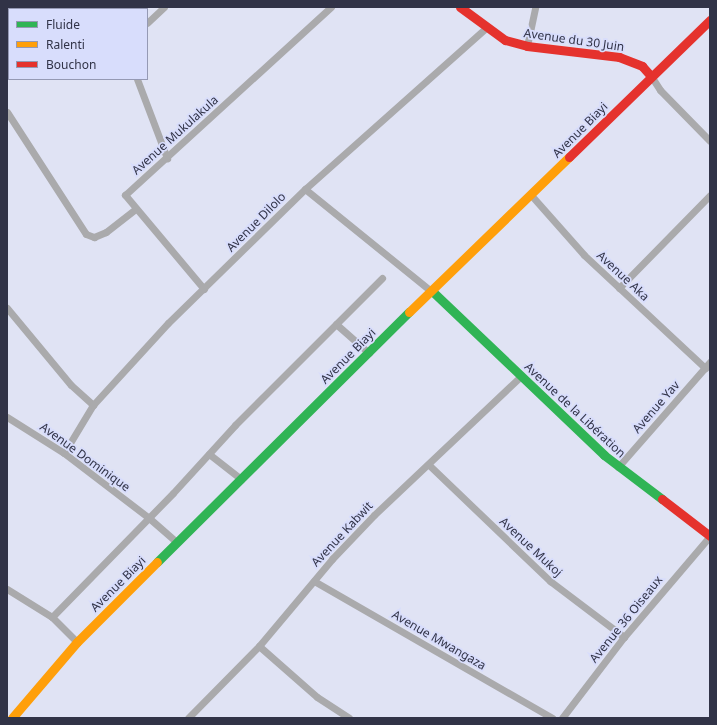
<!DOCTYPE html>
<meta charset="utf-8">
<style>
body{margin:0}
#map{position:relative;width:717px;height:725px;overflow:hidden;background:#e0e3f4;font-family:"Noto Sans",sans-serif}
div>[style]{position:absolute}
.street>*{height:7px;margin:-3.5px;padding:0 3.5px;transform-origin:3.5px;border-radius:3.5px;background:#aaaaac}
.fast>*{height:9px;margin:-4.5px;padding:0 4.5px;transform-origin:4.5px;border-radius:4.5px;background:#30b455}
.slow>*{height:9px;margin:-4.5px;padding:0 4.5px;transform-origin:4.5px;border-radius:4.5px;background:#ff9f0a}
.jam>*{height:9px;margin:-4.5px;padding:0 4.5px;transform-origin:4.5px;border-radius:4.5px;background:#e5322d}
span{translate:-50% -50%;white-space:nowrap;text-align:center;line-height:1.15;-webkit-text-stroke:3.5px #d8ddfc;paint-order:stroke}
.street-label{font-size:12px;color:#313347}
.frame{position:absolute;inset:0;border:8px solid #313347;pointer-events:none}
.legend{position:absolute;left:8px;top:8px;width:140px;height:72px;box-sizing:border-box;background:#d8ddfc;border:1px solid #9599b4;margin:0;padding:5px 7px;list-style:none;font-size:12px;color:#313347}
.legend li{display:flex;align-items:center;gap:8px;height:20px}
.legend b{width:20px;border:1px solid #9599b4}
</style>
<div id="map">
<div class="street">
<div style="left:79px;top:7px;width:2px;rotate:63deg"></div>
<div style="left:147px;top:23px;width:23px;rotate:-43deg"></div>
<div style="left:527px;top:46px;width:40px;rotate:-78deg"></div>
<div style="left:651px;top:76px;width:17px;rotate:57deg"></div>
<div style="left:660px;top:90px;width:71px;rotate:45.6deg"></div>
<div style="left:137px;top:79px;width:85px;rotate:69.2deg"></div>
<div style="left:7px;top:112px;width:145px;rotate:57.1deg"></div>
<div style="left:86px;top:234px;width:9px;rotate:21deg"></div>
<div style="left:94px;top:237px;width:13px;rotate:-23deg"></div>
<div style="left:106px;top:232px;width:37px;rotate:-38deg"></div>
<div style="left:305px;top:189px;width:162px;rotate:39deg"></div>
<div style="left:531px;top:195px;width:80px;rotate:48.5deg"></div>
<div style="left:584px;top:255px;width:166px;rotate:43deg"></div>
<div style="left:619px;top:288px;width:130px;rotate:-45.6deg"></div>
<div style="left:204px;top:289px;width:123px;rotate:-130deg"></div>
<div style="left:125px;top:195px;width:279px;rotate:-42.4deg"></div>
<div style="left:7px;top:308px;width:100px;rotate:50.3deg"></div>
<div style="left:71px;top:385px;width:30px;rotate:42deg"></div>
<div style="left:336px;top:324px;width:44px;rotate:41.3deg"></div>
<div style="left:7px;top:417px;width:67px;rotate:32.3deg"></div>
<div style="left:64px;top:453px;width:107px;rotate:37.4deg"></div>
<div style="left:149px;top:518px;width:37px;rotate:41deg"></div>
<div style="left:64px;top:453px;width:56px;rotate:-58.9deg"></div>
<div style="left:93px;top:405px;width:111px;rotate:-47.6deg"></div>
<div style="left:168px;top:323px;width:192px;rotate:-44.4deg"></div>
<div style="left:305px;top:189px;width:242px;rotate:-41.7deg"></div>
<div style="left:209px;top:454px;width:41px;rotate:38deg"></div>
<div style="left:429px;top:465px;width:168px;rotate:43.8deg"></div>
<div style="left:550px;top:581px;width:93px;rotate:37.1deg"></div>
<div style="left:618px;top:467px;width:140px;rotate:-48.8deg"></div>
<div style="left:314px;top:581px;width:275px;rotate:29.9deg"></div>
<div style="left:7px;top:589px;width:53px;rotate:31.9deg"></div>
<div style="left:52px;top:617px;width:35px;rotate:45deg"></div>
<div style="left:52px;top:617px;width:173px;rotate:-45.7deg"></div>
<div style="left:173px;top:493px;width:92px;rotate:-47.6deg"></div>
<div style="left:235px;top:425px;width:208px;rotate:-45deg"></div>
<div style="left:259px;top:646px;width:77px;rotate:41.3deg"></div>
<div style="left:317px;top:697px;width:38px;rotate:33deg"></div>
<div style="left:188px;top:718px;width:101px;rotate:-45.4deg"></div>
<div style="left:259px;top:646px;width:114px;rotate:-50deg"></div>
<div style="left:332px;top:559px;width:61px;rotate:-46.3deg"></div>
<div style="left:374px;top:515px;width:202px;rotate:-43.4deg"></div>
<div style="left:562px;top:718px;width:102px;rotate:-52.6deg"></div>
<div style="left:624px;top:637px;width:133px;rotate:-49.6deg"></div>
</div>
<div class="fast">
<div style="left:432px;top:291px;width:238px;rotate:43.6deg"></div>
<div style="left:604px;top:455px;width:73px;rotate:37.2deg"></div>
<div style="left:157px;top:562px;width:355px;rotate:-44.8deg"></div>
</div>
<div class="slow">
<div style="left:409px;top:312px;width:223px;rotate:-44.1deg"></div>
<div style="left:12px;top:718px;width:100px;rotate:-49.5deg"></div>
<div style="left:77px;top:642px;width:113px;rotate:-45deg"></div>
</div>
<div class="jam">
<div style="left:460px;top:7px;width:56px;rotate:36.3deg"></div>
<div style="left:505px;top:40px;width:23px;rotate:15deg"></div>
<div style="left:527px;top:46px;width:93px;rotate:6.8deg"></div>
<div style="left:619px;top:57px;width:25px;rotate:21deg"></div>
<div style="left:642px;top:66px;width:13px;rotate:48deg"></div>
<div style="left:569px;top:157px;width:197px;rotate:-44.2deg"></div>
<div style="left:662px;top:499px;width:61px;rotate:37.6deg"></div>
</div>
<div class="street-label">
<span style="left:574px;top:40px;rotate:8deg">Avenue du 30 Juin</span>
<span style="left:580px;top:130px;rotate:-45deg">Avenue Biayi</span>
<span style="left:175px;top:135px;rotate:-42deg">Avenue Mukulakula</span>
<span style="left:256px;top:222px;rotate:-45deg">Avenue Dilolo</span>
<span style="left:623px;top:276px;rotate:43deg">Avenue Aka</span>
<span style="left:348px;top:356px;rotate:-45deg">Avenue Biayi</span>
<span style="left:656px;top:407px;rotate:-49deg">Avenue Yav</span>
<span style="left:575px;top:410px;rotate:43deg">Avenue de la Libération</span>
<span style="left:85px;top:457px;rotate:36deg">Avenue Dominique</span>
<span style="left:342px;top:534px;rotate:-47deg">Avenue Kabwit</span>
<span style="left:531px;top:547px;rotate:43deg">Avenue Mukoj</span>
<span style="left:118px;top:584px;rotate:-45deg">Avenue Biayi</span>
<span style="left:626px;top:619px;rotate:-51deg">Avenue 36 Oiseaux</span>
<span style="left:439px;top:640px;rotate:30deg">Avenue Mwangaza</span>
</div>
<div class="frame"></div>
<ul class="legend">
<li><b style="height:5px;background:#30b455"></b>Fluide</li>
<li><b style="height:5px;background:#ff9f0a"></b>Ralenti</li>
<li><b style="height:5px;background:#e5322d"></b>Bouchon</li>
</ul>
</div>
